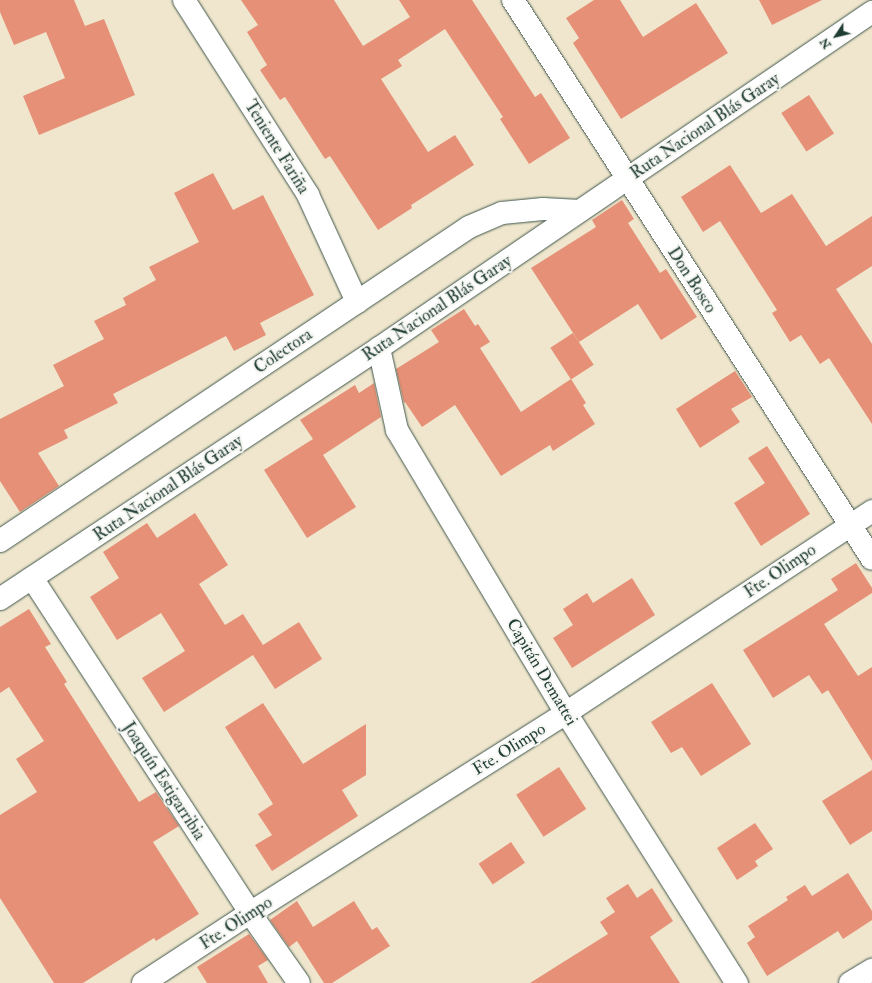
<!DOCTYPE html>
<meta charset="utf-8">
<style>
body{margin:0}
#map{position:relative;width:872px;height:983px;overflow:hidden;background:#efe6cd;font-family:"IM FELL Double Pica",serif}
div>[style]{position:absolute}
.building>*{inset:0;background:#e59077;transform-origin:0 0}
.roads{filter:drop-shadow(0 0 1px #3e564b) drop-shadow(0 0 1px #3e564b)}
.street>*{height:22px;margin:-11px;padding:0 11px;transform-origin:11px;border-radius:11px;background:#fff}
.secondary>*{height:22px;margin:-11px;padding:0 11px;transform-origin:11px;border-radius:11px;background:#fff}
.highway>*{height:22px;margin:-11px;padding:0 11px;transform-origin:11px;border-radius:11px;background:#fff}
span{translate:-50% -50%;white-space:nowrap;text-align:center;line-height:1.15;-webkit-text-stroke:4px #f6f6f2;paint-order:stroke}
.street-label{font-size:17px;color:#1f3d34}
.north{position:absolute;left:816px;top:16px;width:40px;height:40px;-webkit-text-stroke:3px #f6f6f2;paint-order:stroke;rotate:235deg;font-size:11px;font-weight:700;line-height:16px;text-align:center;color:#1f3d34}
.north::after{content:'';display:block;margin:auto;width:14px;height:18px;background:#1f3d34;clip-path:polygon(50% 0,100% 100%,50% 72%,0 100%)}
</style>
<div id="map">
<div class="building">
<div style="clip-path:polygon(0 0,74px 0,85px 26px,104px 19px,135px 95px,39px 135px,23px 96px,65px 78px,46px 32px,14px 45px,0 12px)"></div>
<div style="clip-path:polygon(241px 0,334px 0,363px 46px,410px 17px,399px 0,472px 0,535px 97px,541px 93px,570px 138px,529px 164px,500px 119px,503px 117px,445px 29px,398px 60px,402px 66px,381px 79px,428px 152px,455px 135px,474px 165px,411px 205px,412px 208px,378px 230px,330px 156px,325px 159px,285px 97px,280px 100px,260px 70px,267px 65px,247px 32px,258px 25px)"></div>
<div style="clip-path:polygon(594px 0,620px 0,643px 37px,696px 3px,728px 53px,621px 119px,573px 43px,579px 38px,566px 18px)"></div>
<div style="clip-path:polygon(759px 0,822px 0,772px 25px)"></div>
<div style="left:809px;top:95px;width:46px;height:33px;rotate:57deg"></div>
<div style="clip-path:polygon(730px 165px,761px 213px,792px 194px,826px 246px,872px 216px,872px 266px,836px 289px,872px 344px,872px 424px,829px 358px,820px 364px,801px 335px,790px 342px,772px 313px,777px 310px,720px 221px,703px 232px,681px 197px)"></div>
<div style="clip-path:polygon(213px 173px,233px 210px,263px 195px,314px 295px,260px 323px,266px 335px,234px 351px,226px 336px,113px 394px,118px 403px,64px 430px,68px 438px,38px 453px,59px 486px,20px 512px,0 481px,0 419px,64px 386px,53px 365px,104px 339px,94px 321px,126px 305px,123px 298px,156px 280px,149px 267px,199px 242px,174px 193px)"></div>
<div style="clip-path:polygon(622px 200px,634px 219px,628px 223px,660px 273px,666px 269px,697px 317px,661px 340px,638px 304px,579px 342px,531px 268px,596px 227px,592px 220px)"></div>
<div style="clip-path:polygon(464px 309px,475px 326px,478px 324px,490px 342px,480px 348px,521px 412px,571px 379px,586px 403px,583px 405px,595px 424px,553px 451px,550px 445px,501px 476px,455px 405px,422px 427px,405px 402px,404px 403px,396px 369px,439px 342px,431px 330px)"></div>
<div style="left:573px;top:333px;width:38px;height:27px;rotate:57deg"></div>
<div style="clip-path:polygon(735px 371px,752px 397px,731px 409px,740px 422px,700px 448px,676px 409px)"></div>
<div style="clip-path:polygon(374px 383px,381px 417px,323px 455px,356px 507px,307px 538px,264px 470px,313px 439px,300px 420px,355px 385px,359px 393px)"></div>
<div style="clip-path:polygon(767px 446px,810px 514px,761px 546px,734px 503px,765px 483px,748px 458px)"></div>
<div style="clip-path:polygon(195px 513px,228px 565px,199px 584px,225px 625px,243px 614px,263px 645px,299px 622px,322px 659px,275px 689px,253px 655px,164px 712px,142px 678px,185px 651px,161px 613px,117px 640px,90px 597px,119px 578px,103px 552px,147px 523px,157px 538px)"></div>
<div style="clip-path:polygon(856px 563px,872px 588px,872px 593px,824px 624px,858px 676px,872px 667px,872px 761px,828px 690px,822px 694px,809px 675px,773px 698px,743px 650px,838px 590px,831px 579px)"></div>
<div style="clip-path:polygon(632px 578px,655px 615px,572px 668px,553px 638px,573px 625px,563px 609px,587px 593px,593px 603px)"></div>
<div style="clip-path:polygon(29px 609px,51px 644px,45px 647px,67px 682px,64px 684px,139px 802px,156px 792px,179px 826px,153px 842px,199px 914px,156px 941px,154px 938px,83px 983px,54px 983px,0 898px,0 815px,37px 792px,16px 759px,44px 741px,9px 687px,0 693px,0 627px)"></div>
<div style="clip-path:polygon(712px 683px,751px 744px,701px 776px,682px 747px,671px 753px,651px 722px)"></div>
<div style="clip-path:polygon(263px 703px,303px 764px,366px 724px,366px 775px,342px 790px,358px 816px,272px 871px,255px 845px,272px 835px,258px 814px,273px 804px,225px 727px)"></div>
<div style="left:559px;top:767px;width:50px;height:51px;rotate:57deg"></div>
<div style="clip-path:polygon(872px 770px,872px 831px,850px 845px,822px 801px)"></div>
<div style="clip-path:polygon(755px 823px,773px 849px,755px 861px,758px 866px,737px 880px,717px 848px)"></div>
<div style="left:511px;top:842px;width:25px;height:39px;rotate:56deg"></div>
<div style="clip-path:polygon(848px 873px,872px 911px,872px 920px,843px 939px,838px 931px,767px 976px,747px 943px,755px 937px,748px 926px,788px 900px,786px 897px,805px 885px,812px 896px)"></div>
<div style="clip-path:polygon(628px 884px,637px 898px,652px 888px,673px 921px,650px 937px,680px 983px,530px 983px,608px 934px,600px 922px,615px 912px,606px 898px)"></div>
<div style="clip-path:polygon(297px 901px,313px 927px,354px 901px,372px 930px,377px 927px,390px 946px,332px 983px,324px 983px,297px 941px,289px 947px,270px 920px)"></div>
<div style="clip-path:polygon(249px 934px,268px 960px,258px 966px,268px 983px,207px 983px,197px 967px)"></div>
</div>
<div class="roads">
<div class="street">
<div style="left:184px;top:0;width:231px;rotate:57.5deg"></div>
<div style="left:308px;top:195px;width:118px;rotate:65.4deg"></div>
<div style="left:513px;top:0;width:664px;rotate:57.29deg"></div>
<div style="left:379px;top:348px;width:84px;rotate:77.6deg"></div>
<div style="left:397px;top:430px;width:330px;rotate:59.2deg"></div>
<div style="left:566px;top:713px;width:320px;rotate:57.7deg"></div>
<div style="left:32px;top:578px;width:400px;rotate:56.9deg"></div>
<div style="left:250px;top:913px;width:85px;rotate:55deg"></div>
<div style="left:143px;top:983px;width:128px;rotate:-33.2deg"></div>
<div style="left:250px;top:913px;width:374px;rotate:-32.3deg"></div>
<div style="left:566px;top:713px;width:367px;rotate:-33.4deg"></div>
<div style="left:850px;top:983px;width:26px;rotate:-31deg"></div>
</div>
<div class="secondary">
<div style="left:0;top:541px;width:564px;rotate:-33.8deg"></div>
<div style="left:469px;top:227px;width:36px;rotate:-23deg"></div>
<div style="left:502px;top:213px;width:41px;rotate:-5.6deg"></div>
<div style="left:543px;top:209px;width:37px;rotate:3deg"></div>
</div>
<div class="highway">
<div style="left:0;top:599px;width:455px;rotate:-33.5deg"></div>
<div style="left:379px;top:348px;width:597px;rotate:-34.28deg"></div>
</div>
</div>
<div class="street-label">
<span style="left:705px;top:126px;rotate:-34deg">Ruta Nacional Blás Garay</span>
<span style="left:277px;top:147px;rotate:58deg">Teniente Fariña</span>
<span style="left:692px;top:280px;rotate:57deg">Don Bosco</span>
<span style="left:437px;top:308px;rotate:-34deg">Ruta Nacional Blás Garay</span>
<span style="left:283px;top:351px;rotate:-34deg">Colectora</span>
<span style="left:168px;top:488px;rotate:-34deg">Ruta Nacional Blás Garay</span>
<span style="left:780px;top:571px;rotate:-34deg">Fte. Olimpo</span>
<span style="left:542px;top:672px;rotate:59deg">Capitán Demattei</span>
<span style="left:509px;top:749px;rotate:-32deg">Fte. Olimpo</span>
<span style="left:164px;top:781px;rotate:57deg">Joaquín Estigarribia</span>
<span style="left:236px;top:923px;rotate:-33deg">Fte. Olimpo</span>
</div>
<div class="north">N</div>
</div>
